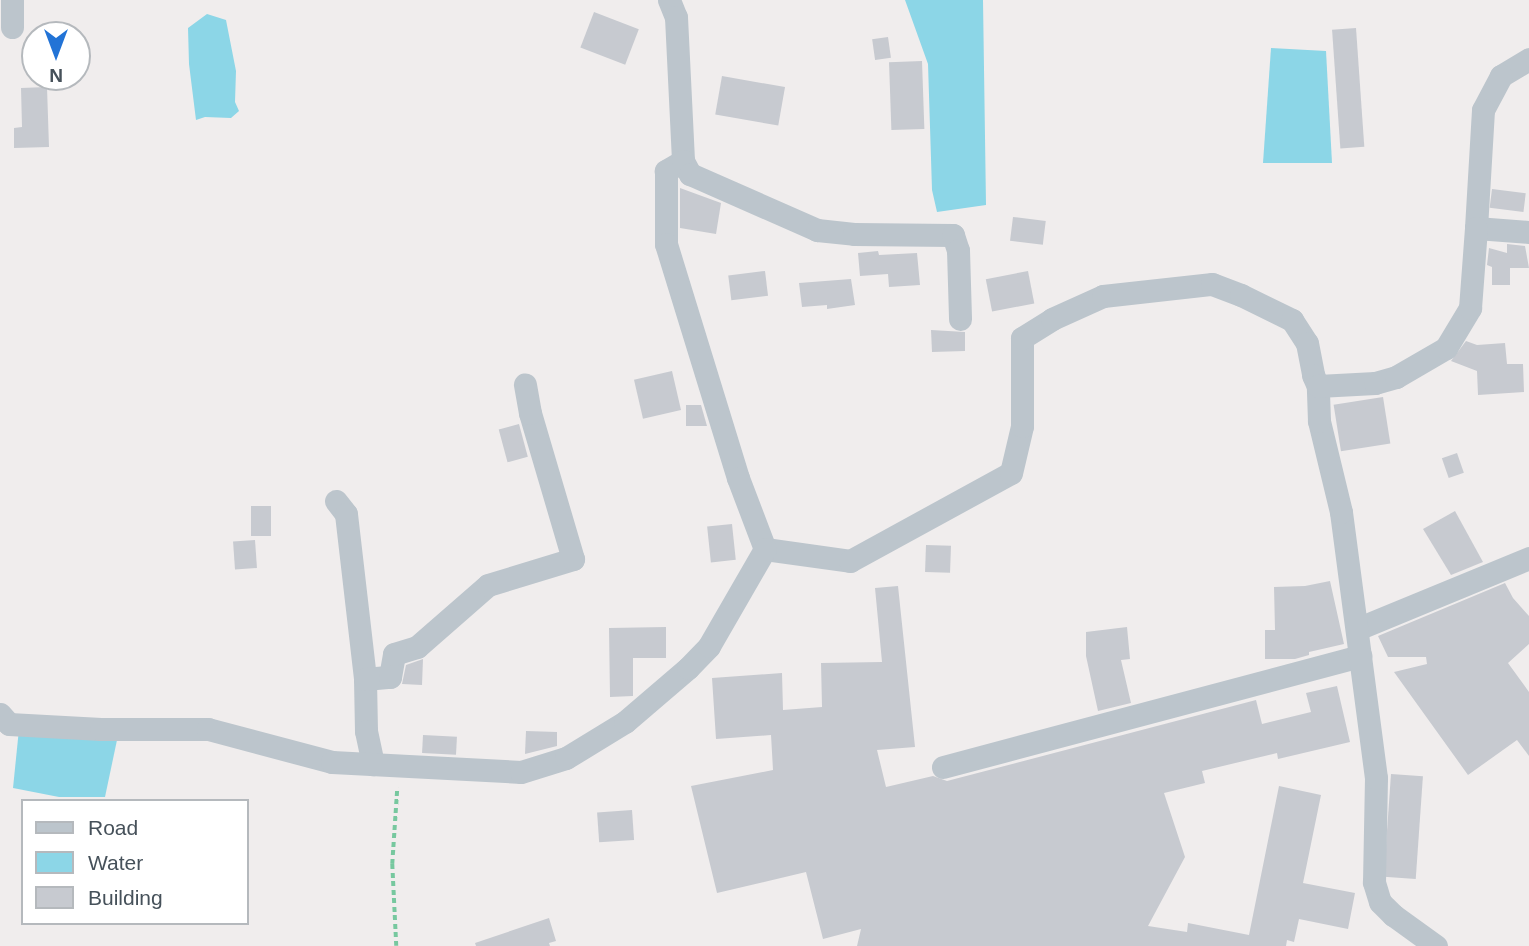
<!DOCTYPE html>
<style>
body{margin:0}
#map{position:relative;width:1529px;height:946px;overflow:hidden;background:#f0eded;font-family:Arial,sans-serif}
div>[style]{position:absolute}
.water>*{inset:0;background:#8cd6e7}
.building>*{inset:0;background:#c7cad0;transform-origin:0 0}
.path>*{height:3.5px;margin-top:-1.75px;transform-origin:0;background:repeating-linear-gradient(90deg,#77c89f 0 5px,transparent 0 8.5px)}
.street>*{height:23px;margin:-11.5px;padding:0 11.5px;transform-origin:11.5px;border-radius:11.5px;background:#bcc5cc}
span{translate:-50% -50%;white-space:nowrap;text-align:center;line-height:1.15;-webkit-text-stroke:7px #fff;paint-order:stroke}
.legend{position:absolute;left:21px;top:799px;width:228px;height:126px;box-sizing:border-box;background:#fff;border:2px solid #b5b9bd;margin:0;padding:9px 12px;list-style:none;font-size:21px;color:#46515a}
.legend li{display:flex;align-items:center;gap:14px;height:35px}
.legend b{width:35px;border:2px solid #b5b9bd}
.north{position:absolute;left:21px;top:21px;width:70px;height:70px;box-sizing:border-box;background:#fff;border:2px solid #b5b9bd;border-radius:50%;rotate:180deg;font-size:19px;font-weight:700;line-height:28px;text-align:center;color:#46515a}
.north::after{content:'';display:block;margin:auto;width:24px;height:32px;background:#2273d6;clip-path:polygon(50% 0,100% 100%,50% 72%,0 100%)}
</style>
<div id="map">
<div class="water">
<div style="clip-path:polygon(905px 0,983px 0,986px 205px,937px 212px,932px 190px,928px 64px)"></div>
<div style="clip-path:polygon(207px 14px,226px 20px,236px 71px,235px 102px,239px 111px,231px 118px,205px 117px,196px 120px,189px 64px,188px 28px)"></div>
<div style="clip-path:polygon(1271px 48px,1326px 51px,1332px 163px,1263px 163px)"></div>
<div style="clip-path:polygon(19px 729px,117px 740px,105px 797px,59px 797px,13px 788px)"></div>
</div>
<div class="building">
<div style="left:594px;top:12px;width:48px;height:38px;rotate:21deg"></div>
<div style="left:1356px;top:28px;width:119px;height:24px;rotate:86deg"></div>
<div style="left:888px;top:37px;width:21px;height:16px;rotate:82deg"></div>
<div style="left:922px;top:61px;width:68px;height:33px;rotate:88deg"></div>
<div style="left:722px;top:76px;width:64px;height:39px;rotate:10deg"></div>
<div style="clip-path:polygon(47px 87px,49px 147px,14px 148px,14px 128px,22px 127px,21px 88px)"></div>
<div style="clip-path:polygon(680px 188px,721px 203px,716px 234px,680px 228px)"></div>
<div style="left:1492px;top:189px;width:34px;height:19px;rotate:7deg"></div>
<div style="left:1013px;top:217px;width:33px;height:24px;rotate:7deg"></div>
<div style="clip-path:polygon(1507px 244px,1525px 246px,1529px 268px,1510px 268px,1510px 285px,1492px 285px,1492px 267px,1487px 265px,1489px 248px,1507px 253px)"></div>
<div style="clip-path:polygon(878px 251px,879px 255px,917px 253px,920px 285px,889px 287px,888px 274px,860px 276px,858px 253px)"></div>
<div style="left:765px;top:271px;width:25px;height:37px;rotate:83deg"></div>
<div style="left:1028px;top:271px;width:33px;height:43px;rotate:79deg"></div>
<div style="clip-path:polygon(851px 279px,855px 305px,827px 309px,827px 305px,802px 307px,799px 283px)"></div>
<div style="clip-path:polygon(931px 330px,965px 332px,965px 351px,932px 352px)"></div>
<div style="clip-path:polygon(1466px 341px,1477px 345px,1505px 343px,1507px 364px,1523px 364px,1524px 392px,1478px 395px,1477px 371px,1451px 361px)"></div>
<div style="left:672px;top:371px;width:40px;height:39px;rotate:77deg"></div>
<div style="left:1383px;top:397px;width:47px;height:50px;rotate:81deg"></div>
<div style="clip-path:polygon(686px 405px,701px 405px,707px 426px,686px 426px)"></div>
<div style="left:519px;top:424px;width:34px;height:21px;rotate:75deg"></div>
<div style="left:1457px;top:453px;width:21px;height:16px;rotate:71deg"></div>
<div style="left:251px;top:506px;width:20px;height:30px"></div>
<div style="clip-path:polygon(1455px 511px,1483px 562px,1451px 575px,1423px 529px)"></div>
<div style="left:732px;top:524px;width:36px;height:25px;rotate:84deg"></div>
<div style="left:255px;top:540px;width:28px;height:22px;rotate:86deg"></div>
<div style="left:926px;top:545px;width:25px;height:27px;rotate:2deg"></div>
<div style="clip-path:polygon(1330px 581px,1344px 644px,1309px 652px,1309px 655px,1295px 659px,1265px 659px,1265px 630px,1275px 630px,1274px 587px,1305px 586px)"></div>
<div style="clip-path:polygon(1505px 583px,1513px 598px,1529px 616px,1529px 644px,1508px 663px,1529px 692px,1529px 756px,1517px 740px,1468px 775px,1394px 672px,1427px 664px,1426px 657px,1388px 657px,1378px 636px)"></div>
<div style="clip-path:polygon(898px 586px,915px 747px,877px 750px,886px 787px,933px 776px,947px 781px,1256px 700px,1262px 724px,1311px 712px,1306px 693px,1337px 686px,1350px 742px,1278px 759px,1277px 753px,1202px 771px,1205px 783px,1164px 793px,1185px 857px,1148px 926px,1187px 932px,1188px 923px,1249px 935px,1279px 786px,1321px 795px,1303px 883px,1355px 893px,1348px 929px,1299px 919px,1294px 942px,1287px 940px,1286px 946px,857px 946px,861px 929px,823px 939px,806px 872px,717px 893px,691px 786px,773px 770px,771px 735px,716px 739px,712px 678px,782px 673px,783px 710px,822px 707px,821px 663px,882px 662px,875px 588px)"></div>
<div style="clip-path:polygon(666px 627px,666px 658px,633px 658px,633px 696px,610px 697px,609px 628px)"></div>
<div style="clip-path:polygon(1127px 627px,1130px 659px,1121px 660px,1131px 703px,1098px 711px,1086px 656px,1086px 632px)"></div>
<div style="clip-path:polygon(423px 659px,422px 685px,402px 684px,406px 665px)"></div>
<div style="clip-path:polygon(526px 731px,557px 732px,557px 746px,525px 754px)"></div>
<div style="left:423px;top:735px;width:34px;height:18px;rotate:3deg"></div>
<div style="left:1391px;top:774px;width:32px;height:103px;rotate:4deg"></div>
<div style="left:632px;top:810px;width:30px;height:35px;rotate:86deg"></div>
<div style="clip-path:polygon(549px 918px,556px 941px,549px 943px,550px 946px,476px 946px,475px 943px)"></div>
</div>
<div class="path">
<div style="left:396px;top:946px;width:82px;rotate:-92.8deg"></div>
<div style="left:392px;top:864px;width:76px;rotate:-86.2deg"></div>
</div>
<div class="street">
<div style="left:669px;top:0;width:18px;rotate:68deg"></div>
<div style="left:676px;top:17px;width:144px;rotate:87.2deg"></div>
<div style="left:683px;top:161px;width:20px;rotate:150deg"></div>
<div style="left:666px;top:171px;width:73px;rotate:90deg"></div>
<div style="left:666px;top:244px;width:245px;rotate:72.9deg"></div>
<div style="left:738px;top:478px;width:76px;rotate:69.2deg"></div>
<div style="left:12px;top:27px;width:27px;rotate:-90deg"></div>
<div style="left:1529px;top:59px;width:33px;rotate:149deg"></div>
<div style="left:1501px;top:76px;width:38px;rotate:118deg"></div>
<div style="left:1483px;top:110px;width:118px;rotate:93.4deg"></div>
<div style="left:1476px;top:228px;width:53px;rotate:4.3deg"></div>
<div style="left:683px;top:161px;width:15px;rotate:62deg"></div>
<div style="left:690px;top:174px;width:139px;rotate:23.8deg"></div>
<div style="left:817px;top:230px;width:37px;rotate:6deg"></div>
<div style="left:854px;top:234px;width:99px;rotate:0.6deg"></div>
<div style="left:953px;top:235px;width:16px;rotate:72deg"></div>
<div style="left:958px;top:250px;width:69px;rotate:88.3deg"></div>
<div style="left:336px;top:501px;width:16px;rotate:52deg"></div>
<div style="left:346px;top:514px;width:166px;rotate:83.4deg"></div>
<div style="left:365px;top:679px;width:52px;rotate:88.9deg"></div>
<div style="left:366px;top:731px;width:34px;rotate:78deg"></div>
<div style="left:765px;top:549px;width:86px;rotate:8deg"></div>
<div style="left:850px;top:561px;width:183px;rotate:-28.7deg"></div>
<div style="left:1011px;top:473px;width:48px;rotate:-76.8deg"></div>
<div style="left:1022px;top:426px;width:88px;rotate:-90deg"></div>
<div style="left:1022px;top:338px;width:36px;rotate:-32deg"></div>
<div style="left:1052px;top:319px;width:56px;rotate:-24.3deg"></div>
<div style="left:1103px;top:296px;width:110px;rotate:-6.3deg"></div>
<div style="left:1212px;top:284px;width:31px;rotate:21deg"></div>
<div style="left:1241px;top:295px;width:57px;rotate:26.1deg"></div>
<div style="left:1292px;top:320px;width:27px;rotate:57deg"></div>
<div style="left:1307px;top:343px;width:33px;rotate:79deg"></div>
<div style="left:1313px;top:375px;width:12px;rotate:66deg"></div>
<div style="left:1357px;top:629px;width:186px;rotate:-22.4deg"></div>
<div style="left:365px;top:679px;width:25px;rotate:-5deg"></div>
<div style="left:390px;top:677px;width:23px;rotate:-80deg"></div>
<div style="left:394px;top:654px;width:24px;rotate:-17deg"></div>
<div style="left:417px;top:647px;width:94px;rotate:-41.1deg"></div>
<div style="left:488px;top:585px;width:89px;rotate:-17deg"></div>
<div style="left:573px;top:559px;width:152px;rotate:-106.4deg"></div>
<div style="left:530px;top:413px;width:29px;rotate:-100deg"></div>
<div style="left:0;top:714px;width:13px;rotate:48deg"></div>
<div style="left:9px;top:724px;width:92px;rotate:3.1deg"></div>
<div style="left:101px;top:729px;width:107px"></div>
<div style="left:208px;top:729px;width:128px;rotate:14.9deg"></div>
<div style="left:332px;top:762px;width:189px;rotate:3deg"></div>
<div style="left:521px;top:772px;width:47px;rotate:-17.3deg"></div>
<div style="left:566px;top:758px;width:69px;rotate:-31.4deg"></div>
<div style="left:625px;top:722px;width:83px;rotate:-40.6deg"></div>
<div style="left:688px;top:668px;width:30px;rotate:-46deg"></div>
<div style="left:709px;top:646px;width:112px;rotate:-60deg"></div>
<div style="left:943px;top:767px;width:432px;rotate:-14.9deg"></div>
<div style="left:1436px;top:946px;width:53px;rotate:-144.2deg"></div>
<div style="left:1393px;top:915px;width:18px;rotate:-135deg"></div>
<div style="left:1380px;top:902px;width:21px;rotate:-107deg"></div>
<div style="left:1374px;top:882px;width:104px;rotate:-88.9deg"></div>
<div style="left:1376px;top:778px;width:268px;rotate:-97.5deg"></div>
<div style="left:1341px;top:512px;width:94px;rotate:-103.6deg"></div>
<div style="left:1319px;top:421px;width:35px;rotate:-92deg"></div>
<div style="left:1318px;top:386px;width:57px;rotate:-3deg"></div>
<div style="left:1375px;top:383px;width:22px;rotate:-16deg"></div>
<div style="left:1396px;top:377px;width:58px;rotate:-30.1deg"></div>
<div style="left:1446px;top:348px;width:47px;rotate:-59deg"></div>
<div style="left:1470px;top:308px;width:80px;rotate:-85.7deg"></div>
</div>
<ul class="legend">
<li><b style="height:9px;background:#bcc5cc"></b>Road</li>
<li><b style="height:19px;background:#8cd6e7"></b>Water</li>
<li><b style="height:19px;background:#c7cad0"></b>Building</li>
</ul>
<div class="north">N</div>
</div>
